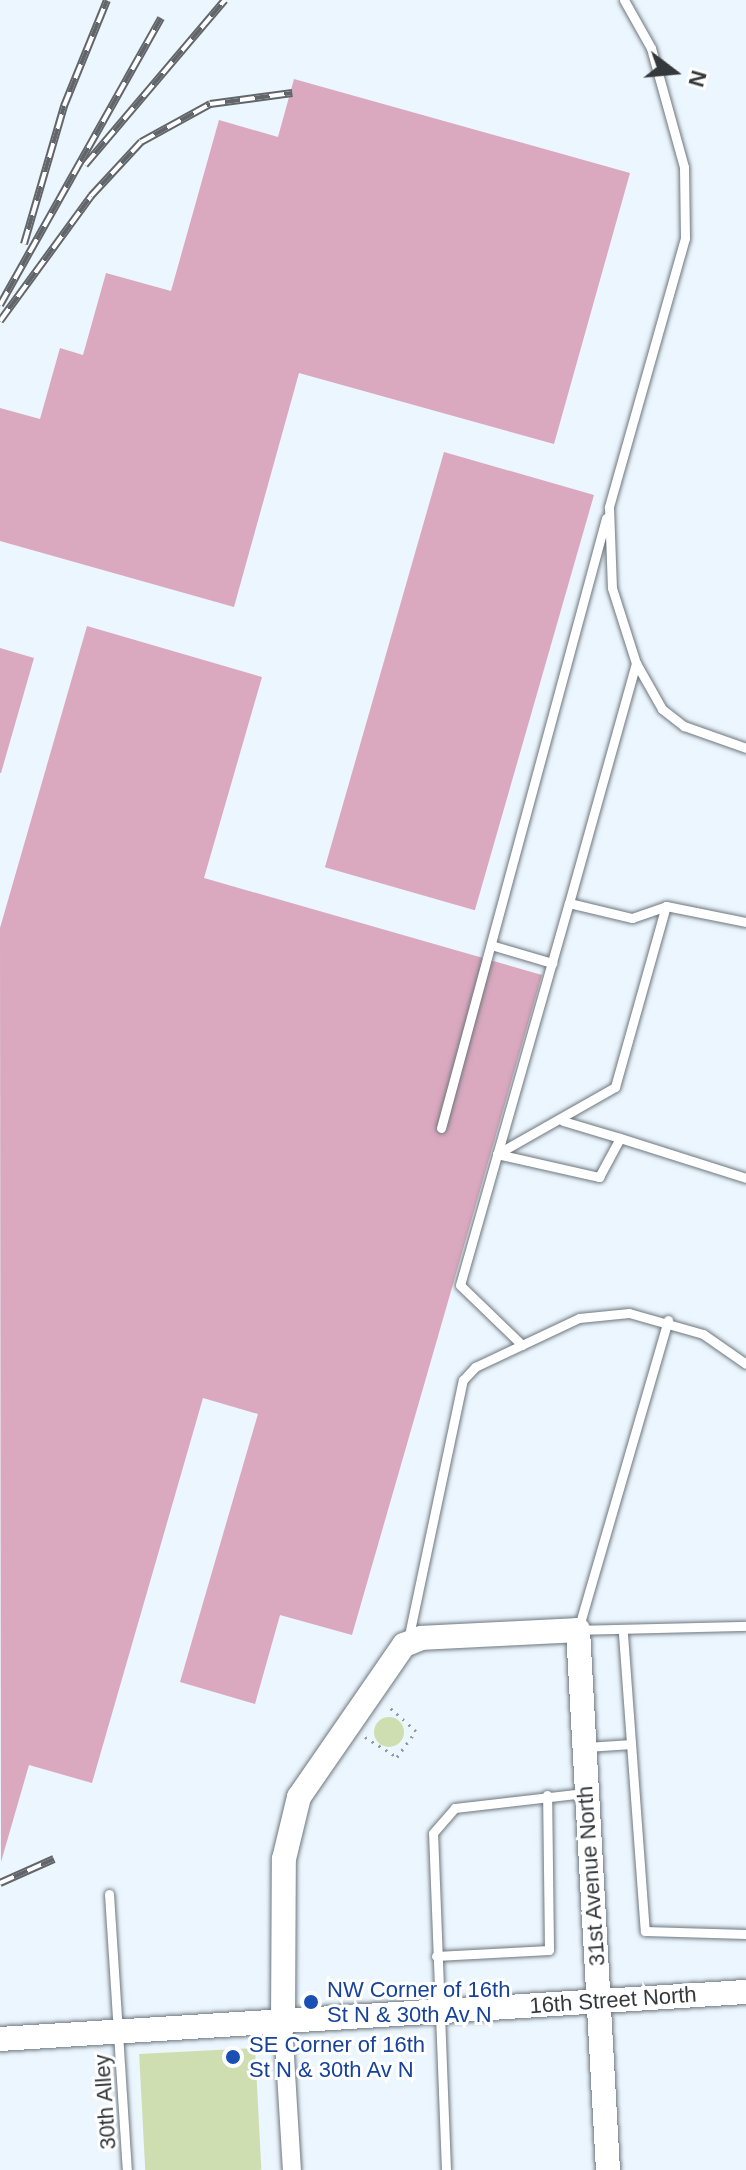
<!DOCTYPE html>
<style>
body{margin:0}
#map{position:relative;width:746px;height:2170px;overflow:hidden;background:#ecf6fe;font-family:Arial,sans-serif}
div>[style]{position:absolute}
.green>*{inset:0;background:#cedeb0;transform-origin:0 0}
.round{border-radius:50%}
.building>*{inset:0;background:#daa8bf;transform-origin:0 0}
.path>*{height:3px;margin-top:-1.5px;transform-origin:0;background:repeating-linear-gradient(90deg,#93999f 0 2px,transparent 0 8px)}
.roads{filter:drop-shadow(0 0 2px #6e777e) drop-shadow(0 0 2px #6e777e)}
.service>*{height:9px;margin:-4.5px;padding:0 4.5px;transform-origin:4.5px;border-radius:4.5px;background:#fff}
.minor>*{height:18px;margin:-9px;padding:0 9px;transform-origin:9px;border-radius:9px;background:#fff}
.tertiary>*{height:24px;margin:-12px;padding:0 12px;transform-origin:12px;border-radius:12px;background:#fff}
.rail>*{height:8px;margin-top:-4px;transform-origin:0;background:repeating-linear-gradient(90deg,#fff 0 15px,#62666a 0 30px);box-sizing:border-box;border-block:2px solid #62666a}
.dots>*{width:22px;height:22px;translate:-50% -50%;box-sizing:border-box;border:4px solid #fff;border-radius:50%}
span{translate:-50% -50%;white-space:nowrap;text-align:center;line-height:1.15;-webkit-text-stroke:6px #fff;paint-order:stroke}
.street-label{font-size:22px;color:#36393c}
.transit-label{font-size:22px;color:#164399}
.left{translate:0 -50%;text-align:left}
.north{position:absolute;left:634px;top:32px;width:80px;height:80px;-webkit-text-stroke:6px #fff;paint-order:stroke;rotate:106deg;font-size:22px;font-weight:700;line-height:32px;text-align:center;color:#36393c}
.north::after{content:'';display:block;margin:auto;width:28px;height:36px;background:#36393c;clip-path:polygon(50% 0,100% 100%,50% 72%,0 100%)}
</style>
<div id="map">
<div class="green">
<div class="round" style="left:374px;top:1717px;width:30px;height:30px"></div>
<div style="left:255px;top:2048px;width:122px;height:116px;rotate:87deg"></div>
</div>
<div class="building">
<div style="clip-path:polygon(294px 79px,630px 173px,554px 444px,299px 373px,234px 607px,0 541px,0 408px,40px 419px,60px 348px,83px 355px,106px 273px,171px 291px,219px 120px,278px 137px)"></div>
<div style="left:444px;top:452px;width:156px;height:432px;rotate:16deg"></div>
<div style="clip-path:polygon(87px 626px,262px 677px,204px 878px,542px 975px,352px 1635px,280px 1615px,255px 1704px,180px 1682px,258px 1414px,203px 1398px,92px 1783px,29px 1765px,1px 1862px,0 928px)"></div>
<div style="clip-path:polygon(0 648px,34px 658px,1px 773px,0 773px)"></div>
</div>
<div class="path">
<div style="left:365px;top:1737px;width:38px;rotate:32deg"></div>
<div style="left:397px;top:1757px;width:32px;rotate:-54deg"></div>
<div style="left:416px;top:1731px;width:38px;rotate:-138deg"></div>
</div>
<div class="roads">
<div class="service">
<div style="left:624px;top:0;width:55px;rotate:60.6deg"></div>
<div style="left:651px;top:48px;width:123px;rotate:74.5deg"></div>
<div style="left:684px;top:167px;width:71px;rotate:89.2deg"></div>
<div style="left:685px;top:238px;width:280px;rotate:105.8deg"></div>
<div style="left:609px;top:507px;width:81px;rotate:87.9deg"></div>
<div style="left:612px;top:588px;width:79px;rotate:72.3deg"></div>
<div style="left:636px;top:663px;width:53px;rotate:60.5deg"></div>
<div style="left:662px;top:709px;width:28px;rotate:38deg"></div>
<div style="left:684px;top:726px;width:66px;rotate:19.5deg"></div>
<div style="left:569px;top:903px;width:249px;rotate:-74.4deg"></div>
<div style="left:491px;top:945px;width:64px;rotate:16.4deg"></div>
<div style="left:563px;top:1121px;width:59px;rotate:16.6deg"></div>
<div style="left:441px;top:1128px;width:632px;rotate:-74.86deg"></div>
<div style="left:497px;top:1154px;width:136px;rotate:-29.6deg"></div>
<div style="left:615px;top:1087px;width:188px;rotate:-74.3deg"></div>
<div style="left:497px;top:1154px;width:105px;rotate:12.7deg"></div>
<div style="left:599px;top:1177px;width:44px;rotate:-61.7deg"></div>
<div style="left:620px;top:1138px;width:132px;rotate:17.6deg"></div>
<div style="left:668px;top:1320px;width:323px;rotate:106.2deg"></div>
<div style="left:578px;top:1630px;width:168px;rotate:-1.4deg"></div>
<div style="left:522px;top:1345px;width:86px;rotate:-135.9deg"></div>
<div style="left:460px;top:1285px;width:397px;rotate:-74.1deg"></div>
<div style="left:569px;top:903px;width:65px;rotate:13.4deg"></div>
<div style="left:632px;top:918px;width:36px;rotate:-19deg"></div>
<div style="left:666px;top:906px;width:82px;rotate:11.3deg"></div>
<div style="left:623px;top:1634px;width:298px;rotate:85.8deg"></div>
<div style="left:645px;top:1931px;width:101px;rotate:1.7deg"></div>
<div style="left:408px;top:1640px;width:266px;rotate:-78.1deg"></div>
<div style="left:463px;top:1380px;width:18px;rotate:-47deg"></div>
<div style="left:475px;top:1367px;width:115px;rotate:-25.2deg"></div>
<div style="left:579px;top:1318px;width:50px;rotate:-5.7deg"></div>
<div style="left:629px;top:1313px;width:77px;rotate:15.8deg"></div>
<div style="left:703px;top:1334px;width:52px;rotate:34.9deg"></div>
<div style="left:587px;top:1747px;width:44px;rotate:-3.9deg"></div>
<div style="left:109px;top:1894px;width:277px;rotate:86.3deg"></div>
<div style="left:436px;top:1956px;width:113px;rotate:-3deg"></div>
<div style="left:549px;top:1950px;width:155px;rotate:-90.7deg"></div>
<div style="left:446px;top:2170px;width:337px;rotate:-92.2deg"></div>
<div style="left:433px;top:1833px;width:33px;rotate:-49deg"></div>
<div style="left:455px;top:1808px;width:130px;rotate:-6.6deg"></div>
</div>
<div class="minor">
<div style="left:283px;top:2024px;width:146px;rotate:86.5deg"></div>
</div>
<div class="tertiary">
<div style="left:283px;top:2024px;width:165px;rotate:-89.7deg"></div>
<div style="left:284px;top:1859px;width:64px;rotate:-76.4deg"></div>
<div style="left:299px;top:1797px;width:185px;rotate:-55.4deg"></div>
<div style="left:404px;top:1645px;width:18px;rotate:-22deg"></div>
<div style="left:421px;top:1638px;width:157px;rotate:-2.9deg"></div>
<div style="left:578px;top:1630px;width:541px;rotate:86.82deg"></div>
<div style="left:0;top:2039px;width:747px;rotate:-3.61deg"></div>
</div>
</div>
<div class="rail">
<div style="left:85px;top:165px;width:216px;rotate:-49.7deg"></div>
<div style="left:24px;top:244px;width:144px;rotate:-73.8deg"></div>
<div style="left:64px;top:106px;width:114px;rotate:-67.9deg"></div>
<div style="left:0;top:305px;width:329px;rotate:-60.7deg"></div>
<div style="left:0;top:321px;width:155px;rotate:-53.9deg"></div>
<div style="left:91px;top:196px;width:74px;rotate:-47.2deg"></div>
<div style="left:141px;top:142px;width:79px;rotate:-28.8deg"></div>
<div style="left:210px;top:104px;width:83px;rotate:-7.6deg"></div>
<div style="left:0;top:1883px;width:59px;rotate:-24deg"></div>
</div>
<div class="dots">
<div style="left:311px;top:2002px;background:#1a4fb4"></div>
<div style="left:233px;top:2057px;background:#1a4fb4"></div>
</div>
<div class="street-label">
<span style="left:591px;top:1876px;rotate:-94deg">31st Avenue North</span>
<span style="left:613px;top:2000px;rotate:-4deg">16th Street North</span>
<span style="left:105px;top:2102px;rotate:-94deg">30th Alley</span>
</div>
<div class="transit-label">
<span class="left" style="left:327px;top:2002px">NW Corner of 16th<br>St N &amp; 30th Av N</span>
<span class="left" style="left:249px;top:2057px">SE Corner of 16th<br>St N &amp; 30th Av N</span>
</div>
<div class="north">N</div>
</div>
